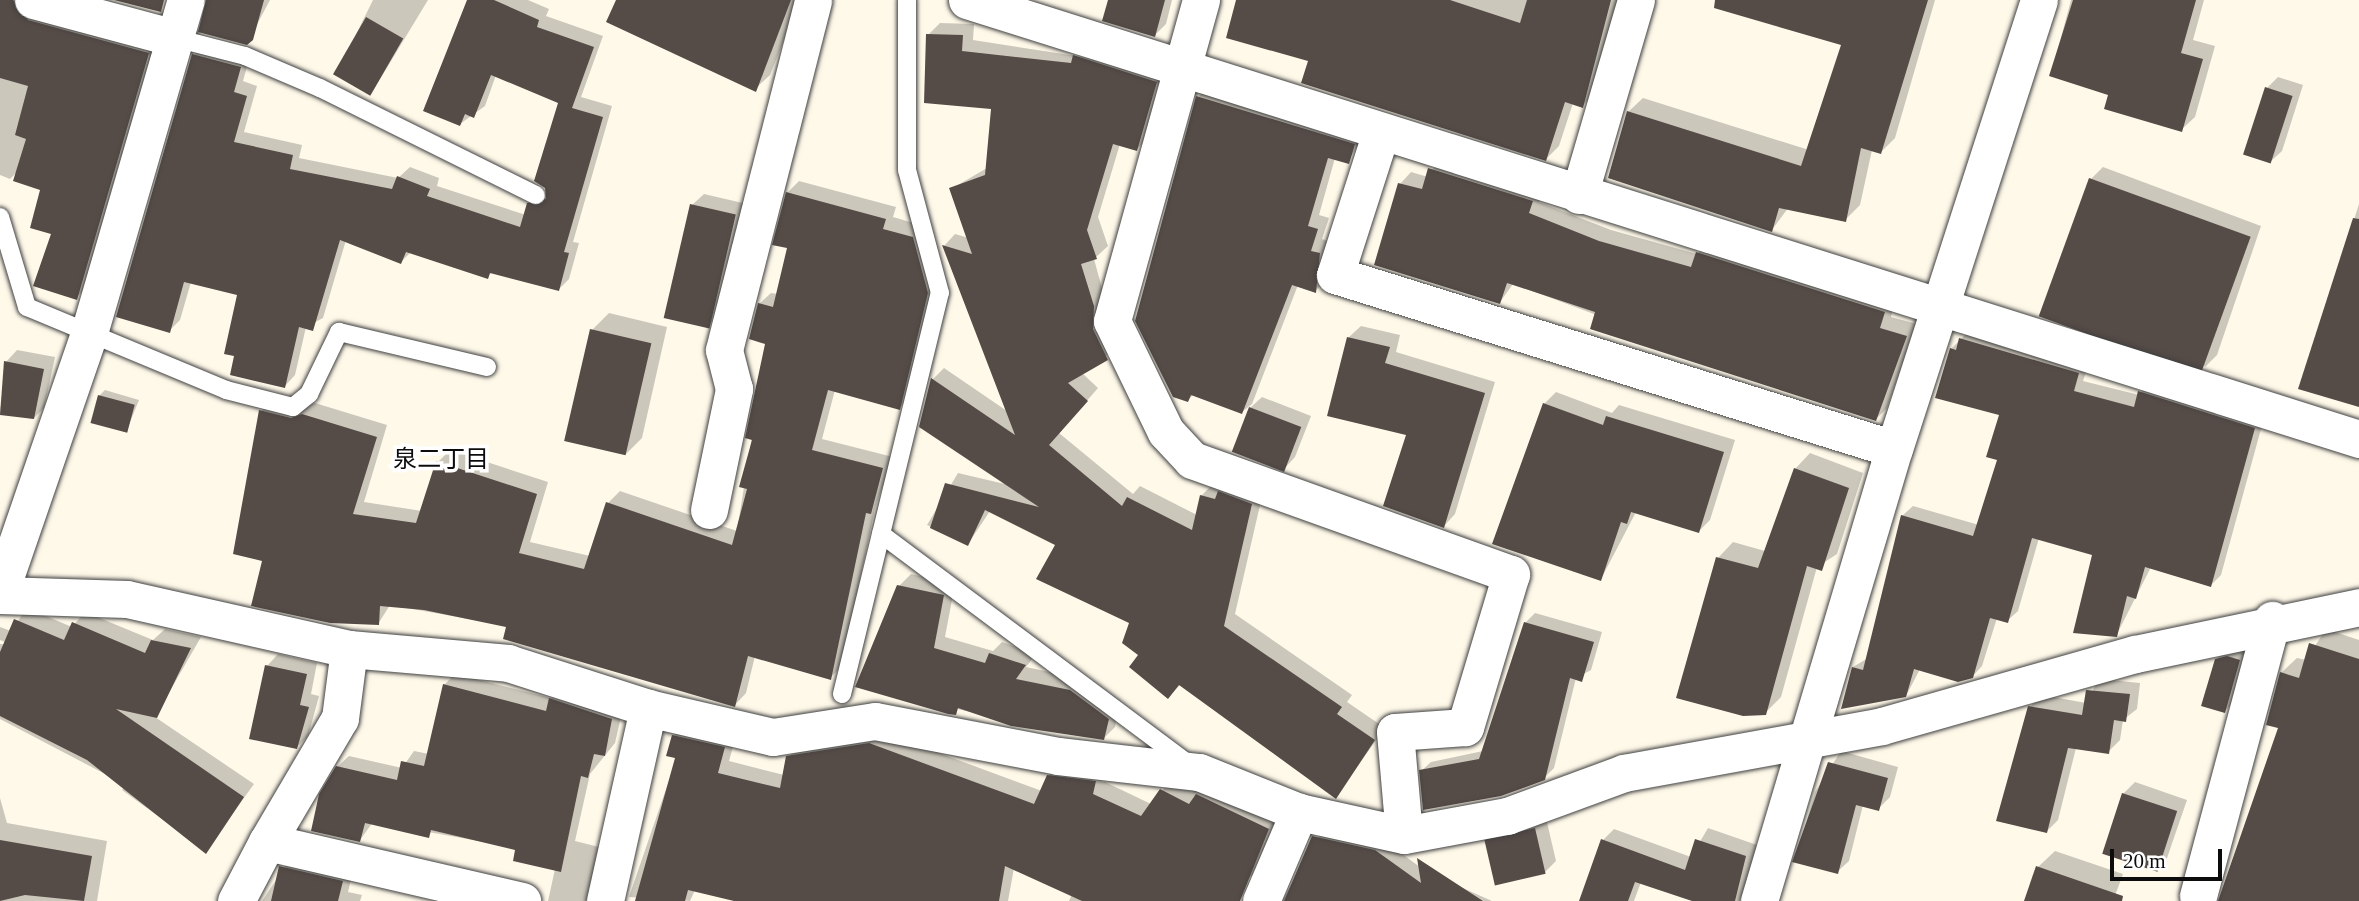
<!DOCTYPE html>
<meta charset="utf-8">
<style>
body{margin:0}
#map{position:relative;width:2359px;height:901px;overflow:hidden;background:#fff9ea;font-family:"Times New Roman","Noto Sans JP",serif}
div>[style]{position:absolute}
.shadow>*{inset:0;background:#0003}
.building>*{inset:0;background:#554b47;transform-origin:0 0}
.roads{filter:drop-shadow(0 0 2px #3f3f3f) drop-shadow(0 0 2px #3f3f3f)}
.service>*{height:18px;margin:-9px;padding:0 9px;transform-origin:9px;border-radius:9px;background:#fff}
.minor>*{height:37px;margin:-18.5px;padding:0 18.5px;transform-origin:18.5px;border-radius:18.5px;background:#fff}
span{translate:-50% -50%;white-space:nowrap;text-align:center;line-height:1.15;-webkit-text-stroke:7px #fff;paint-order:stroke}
.neighbourhood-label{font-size:24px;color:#0c0c0c}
.scale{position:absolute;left:2110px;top:849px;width:112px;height:32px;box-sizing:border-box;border:4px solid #0c0c0c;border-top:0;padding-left:9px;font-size:21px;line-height:24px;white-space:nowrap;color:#0c0c0c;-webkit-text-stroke:5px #fff;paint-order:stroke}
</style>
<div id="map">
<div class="shadow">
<div style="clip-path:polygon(0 0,29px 0,159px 42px,87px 287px,76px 298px,54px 232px,44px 174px,21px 168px,10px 179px,0 175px)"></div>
<div style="clip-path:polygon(207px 0,270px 0,247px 43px)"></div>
<div style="clip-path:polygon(373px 0,428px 0,371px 94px,336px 75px)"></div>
<div style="clip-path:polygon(469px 0,528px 0,549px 9px,546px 16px,603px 36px,581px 97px,612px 106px,573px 242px,579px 243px,569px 279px,559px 289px,493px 271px,487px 277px,411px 252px,401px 262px,346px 240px,323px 318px,306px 327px,295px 375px,285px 386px,236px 355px,240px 294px,191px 282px,180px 320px,169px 331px,194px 55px,204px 44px,250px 56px,243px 81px,257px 86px,244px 132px,302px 145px,299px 158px,398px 178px,410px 167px,439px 178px,437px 186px,526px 215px,547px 192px,560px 102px,496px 75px,485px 106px,460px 124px)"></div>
<div style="clip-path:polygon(618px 0,800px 0,770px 75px,755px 89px)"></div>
<div style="clip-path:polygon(1110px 0,1172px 0,1166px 24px,1155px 35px)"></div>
<div style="clip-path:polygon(1240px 0,1620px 0,1595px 93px,1582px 106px,1573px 103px,1559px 146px,1546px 159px,1310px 59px)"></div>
<div style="clip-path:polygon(1755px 0,1935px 0,1895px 138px,1881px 152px,1872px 150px,1860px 205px,1845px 220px,1788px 208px,1772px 230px,1628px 112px,1643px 98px,1809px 150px,1843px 44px)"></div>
<div style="clip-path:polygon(2071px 0,2204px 0,2193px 40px,2215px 46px,2195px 117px,2181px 130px,2110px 94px,2051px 75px)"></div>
<div style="clip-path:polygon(940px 23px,974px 24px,973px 40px,1167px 70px,1148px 138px,1137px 149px,1120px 144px,1098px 217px,1108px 246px,1094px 259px,1118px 347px,1082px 373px,1098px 388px,1059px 433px,1133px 494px,1140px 486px,1197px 515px,1201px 496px,1213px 484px,1263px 492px,1235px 614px,1352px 695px,1347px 702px,1385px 728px,1336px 796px,1181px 684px,1168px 697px,1141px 654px,1131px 622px,1058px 544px,990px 511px,968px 544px,927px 525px,958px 473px,1009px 485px,921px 426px,933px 379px,944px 368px,1007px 411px,944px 246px,955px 234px,969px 238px,951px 189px,987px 168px,993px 108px,928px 35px)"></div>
<div style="clip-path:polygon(2278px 77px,2303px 85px,2282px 151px,2270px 162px,2267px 88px)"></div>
<div style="clip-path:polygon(1209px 85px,1365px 133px,1348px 162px,1335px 158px,1319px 215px,1329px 218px,1322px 239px,1331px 242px,1327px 279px,1315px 291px,1298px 285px,1252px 404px,1242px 412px,1194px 394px,1188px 400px,1198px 97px)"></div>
<div style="clip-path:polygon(1441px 157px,1543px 189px,1539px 202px,1611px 230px,1697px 254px,1709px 241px,1895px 300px,1891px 317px,1917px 324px,1887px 408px,1876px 419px,1513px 284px,1500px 302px,1400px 184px,1411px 172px,1428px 177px)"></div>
<div style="clip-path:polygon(2103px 167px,2261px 226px,2217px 355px,2205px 367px,2091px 179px)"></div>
<div style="clip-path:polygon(799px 181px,896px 207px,893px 217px,924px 226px,939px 281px,911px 396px,899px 408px,835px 390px,822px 439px,893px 457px,875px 508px,842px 666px,830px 678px,755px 656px,746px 693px,735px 705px,505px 637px,508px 626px,390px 605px,378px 624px,264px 559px,261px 411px,273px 400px,304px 407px,315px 403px,387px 425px,364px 502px,422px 511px,438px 462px,450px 450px,548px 482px,530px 542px,590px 556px,608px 503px,620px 491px,737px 531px,767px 342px,759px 304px,771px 293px,778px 294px,789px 247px,787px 193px)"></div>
<div style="clip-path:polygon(704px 194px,747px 204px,719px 315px,707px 327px,692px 205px)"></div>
<div style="clip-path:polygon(2359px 204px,2359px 405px,2300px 388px)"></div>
<div style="clip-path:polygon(609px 313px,667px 327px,642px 438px,625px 455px,592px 330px)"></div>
<div style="clip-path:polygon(1361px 326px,1400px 335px,1396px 352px,1495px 382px,1455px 514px,1444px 526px,1408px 434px,1329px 414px,1349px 337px)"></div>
<div style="clip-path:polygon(1971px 329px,2089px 363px,2083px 381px,2139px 395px,2150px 382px,2264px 418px,2221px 575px,2211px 585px,2151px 567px,2116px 636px,2094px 554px,2039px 538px,2018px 611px,2007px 621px,1997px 618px,1982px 666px,1972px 677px,1920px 669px,1906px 696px,1853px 667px,1868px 658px,1902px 516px,1913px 506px,1979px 525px,1999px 458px,2002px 414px,1951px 349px)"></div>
<div style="clip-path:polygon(17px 350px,55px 357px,44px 408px,33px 419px,0 413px,6px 362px)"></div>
<div style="clip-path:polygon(105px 390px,139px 400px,126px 432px,99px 396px)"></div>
<div style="clip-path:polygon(1556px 392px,1612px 413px,1619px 405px,1735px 440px,1710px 520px,1699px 531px,1636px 512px,1601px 579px,1544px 404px)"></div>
<div style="clip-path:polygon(1262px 397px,1311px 416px,1295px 457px,1284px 469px,1250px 408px)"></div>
<div style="clip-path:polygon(1810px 453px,1863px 473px,1837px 554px,1817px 567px,1781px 697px,1765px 713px,1718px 558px,1733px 542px,1765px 551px,1795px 469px)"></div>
<div style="clip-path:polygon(911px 574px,955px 584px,945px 637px,993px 651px,1002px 642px,1036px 654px,1026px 667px,1082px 679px,1119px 707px,1115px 727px,1104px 738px,1061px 733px,858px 686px,899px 586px)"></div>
<div style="clip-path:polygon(27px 608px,72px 627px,85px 612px,153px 640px,165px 629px,201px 637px,155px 717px,254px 784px,206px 851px,122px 790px,126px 785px,0 719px,0 644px,12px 645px,0 640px,0 627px,11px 631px)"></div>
<div style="clip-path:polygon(1535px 613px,1602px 632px,1591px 670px,1576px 678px,1554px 768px,1544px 778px,1421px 771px,1431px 762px,1483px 751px,1525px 623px)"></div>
<div style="clip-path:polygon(2326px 629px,2359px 640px,2359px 901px,2220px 901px,2280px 727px,2281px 673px,2297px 658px,2306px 660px)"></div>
<div style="clip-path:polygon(2228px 648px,2250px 649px,2236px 700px,2225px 711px,2216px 660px)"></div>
<div style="clip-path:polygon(278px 654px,317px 663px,311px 694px,319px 696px,308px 736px,297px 747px,267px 666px)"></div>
<div style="clip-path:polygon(455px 674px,551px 698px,561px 688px,623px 708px,615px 743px,590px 774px,575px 841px,603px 848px,593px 901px,548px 901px,555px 869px,517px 848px,373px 822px,360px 840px,337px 767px,349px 756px,402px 768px,414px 751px,429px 754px,444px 685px)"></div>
<div style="clip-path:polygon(2099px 679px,2140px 683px,2137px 709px,2123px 720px,2120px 740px,2108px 752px,2076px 748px,2058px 820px,2047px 831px,2030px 707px,2042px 695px,2086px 703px)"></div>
<div style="clip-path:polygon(685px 724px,736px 736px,729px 761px,784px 775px,788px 757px,800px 745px,882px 732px,1042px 791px,1048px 776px,1060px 764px,1107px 770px,1105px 781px,1052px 778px,1105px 782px,1151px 804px,1173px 778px,1280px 817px,1256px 873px,1212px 901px,1069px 901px,1072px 894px,1014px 868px,1008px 901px,741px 901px,695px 890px,690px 901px,629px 897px,677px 757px,673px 736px)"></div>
<div style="clip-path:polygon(1841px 751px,1898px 767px,1890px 797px,1878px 809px,1863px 805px,1849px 861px,1837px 872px,1795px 861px,1815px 792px)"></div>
<div style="clip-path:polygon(2135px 782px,2187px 800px,2167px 858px,2156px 870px,2123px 794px)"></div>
<div style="clip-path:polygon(0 798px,7px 823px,107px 841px,97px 901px,0 901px)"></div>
<div style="clip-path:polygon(1546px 818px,1556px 861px,1545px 872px,1486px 842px,1498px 831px)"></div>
<div style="clip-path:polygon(1324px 828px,1384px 841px,1427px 872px,1492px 901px,1282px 901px)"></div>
<div style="clip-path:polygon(1708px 828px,1757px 845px,1741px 901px,1698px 901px,1641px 882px,1634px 901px,1581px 901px,1603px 840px,1614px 829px,1691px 857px)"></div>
<div style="clip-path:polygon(2055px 851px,2123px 874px,2113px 901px,2026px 901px,2038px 867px)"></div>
<div style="clip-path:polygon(292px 856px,353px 870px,348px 892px,362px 895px,360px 901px,262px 901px)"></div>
</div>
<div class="building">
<div style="clip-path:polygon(0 0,13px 0,28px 20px,149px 53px,77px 300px,33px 286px,51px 234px,30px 228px,40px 190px,13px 181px,26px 139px,15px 135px,28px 86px,0 78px)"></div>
<div style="clip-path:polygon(114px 0,164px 0,161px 12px)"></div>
<div style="clip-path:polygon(206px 0,264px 0,253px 40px,247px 45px,198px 32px)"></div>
<div style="clip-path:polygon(467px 0,494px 0,539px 20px,537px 27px,594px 47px,572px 108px,603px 117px,564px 252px,569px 253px,559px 291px,490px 273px,488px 279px,406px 252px,401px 264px,340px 240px,313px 331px,299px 327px,285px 388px,230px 375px,234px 356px,224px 354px,237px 295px,184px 282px,170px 333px,116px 317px,192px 54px,241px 67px,234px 92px,247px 96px,234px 142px,293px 155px,290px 169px,392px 189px,397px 176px,430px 189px,427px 196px,520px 227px,527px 203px,546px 199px,545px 188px,534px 181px,558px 103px,491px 75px,474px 118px,465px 114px,460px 126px,423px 111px)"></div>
<div style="clip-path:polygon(616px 0,791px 0,756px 92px,606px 22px)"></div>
<div style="clip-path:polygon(1108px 0,1165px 0,1155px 37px,1102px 21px)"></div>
<div style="clip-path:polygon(1236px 0,1450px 0,1520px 23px,1527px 0,1611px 0,1583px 108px,1565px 102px,1546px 161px,1301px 83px,1308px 61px,1226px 38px)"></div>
<div style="clip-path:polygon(1715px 0,1928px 0,1881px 154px,1861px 148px,1846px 222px,1779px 208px,1772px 232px,1608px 178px,1627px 111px,1801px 166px,1841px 45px,1714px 8px)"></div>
<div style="clip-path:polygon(2073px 0,2196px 0,2181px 53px,2203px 59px,2182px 132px,2104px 109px,2108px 95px,2049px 76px)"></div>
<div style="left:366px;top:17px;width:43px;height:66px;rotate:30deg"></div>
<div style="clip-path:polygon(926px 34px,963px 35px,962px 51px,1071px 63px,1073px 55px,1157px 82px,1137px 151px,1113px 144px,1087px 230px,1097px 259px,1081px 264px,1094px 306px,1093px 329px,1108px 360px,1068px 383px,1088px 401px,1049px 445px,1122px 506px,1127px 497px,1192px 530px,1200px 495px,1215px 499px,1218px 491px,1252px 504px,1224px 626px,1342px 707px,1337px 714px,1375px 740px,1336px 799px,1179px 685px,1168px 699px,1129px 667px,1138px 655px,1122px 643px,1129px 623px,1036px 579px,1055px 545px,985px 510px,968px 546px,930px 528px,945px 483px,1039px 507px,919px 427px,931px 378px,1015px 435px,942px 245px,972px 254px,949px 188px,985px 175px,991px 109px,924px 103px)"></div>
<div style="left:2265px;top:87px;width:29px;height:71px;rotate:18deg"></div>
<div style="clip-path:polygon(1196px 96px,1355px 144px,1349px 164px,1328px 158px,1308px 226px,1318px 229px,1311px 251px,1320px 253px,1316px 293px,1292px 285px,1242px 414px,1191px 395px,1188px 402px,1173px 397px,1135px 321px)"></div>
<div style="clip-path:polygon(1428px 168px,1533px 201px,1529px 213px,1599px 241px,1691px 267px,1696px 252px,1885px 312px,1880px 328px,1907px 336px,1876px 421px,1590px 329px,1595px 312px,1507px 283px,1500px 304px,1374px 265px,1398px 183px,1422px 189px)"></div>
<div style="left:2089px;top:178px;width:172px;height:147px;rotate:20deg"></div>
<div style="clip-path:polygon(786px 192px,886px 219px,883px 229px,913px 237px,928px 293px,900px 410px,828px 390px,812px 450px,883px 468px,871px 514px,866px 513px,831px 680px,748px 656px,735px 707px,503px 639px,506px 627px,424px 610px,380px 606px,379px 625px,330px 623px,251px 606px,262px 561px,233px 554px,259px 410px,291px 418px,302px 414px,377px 437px,353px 514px,416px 523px,436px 461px,537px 494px,519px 553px,584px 569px,606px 502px,732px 545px,747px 489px,739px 487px,752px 440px,745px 438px,765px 344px,749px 339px,758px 303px,773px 307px,787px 248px,772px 245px)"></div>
<div style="left:690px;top:204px;width:47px;height:117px;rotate:13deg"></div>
<div style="clip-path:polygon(2353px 218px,2359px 219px,2359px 407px,2298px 389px)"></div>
<div style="left:590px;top:329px;width:63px;height:115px;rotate:13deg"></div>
<div style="clip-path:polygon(1347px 337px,1390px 347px,1385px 363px,1485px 393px,1444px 528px,1383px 506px,1406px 435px,1327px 416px)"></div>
<div style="clip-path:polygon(1959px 338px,2079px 373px,2074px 391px,2134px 407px,2138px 391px,2255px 428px,2211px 587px,2145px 567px,2136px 599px,2127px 596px,2117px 637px,2073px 633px,2092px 555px,2032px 538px,2008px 623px,1990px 618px,1973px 678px,1958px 682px,1914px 669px,1906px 697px,1841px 709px,1852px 667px,1863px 670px,1901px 515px,1973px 536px,1997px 460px,1986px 457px,1999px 415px,1935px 398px,1950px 348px,1956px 350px)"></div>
<div style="clip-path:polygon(4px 361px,44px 369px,34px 419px,0 415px)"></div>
<div style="left:98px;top:395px;width:38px;height:29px;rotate:15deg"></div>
<div style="clip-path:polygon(1543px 403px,1603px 425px,1606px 416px,1724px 452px,1699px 533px,1631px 512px,1627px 524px,1621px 522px,1601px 581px,1492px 544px)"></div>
<div style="left:1249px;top:407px;width:56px;height:48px;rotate:21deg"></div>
<div style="clip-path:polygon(1794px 468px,1849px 488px,1822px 571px,1807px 566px,1766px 715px,1743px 716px,1676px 698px,1716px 557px,1758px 568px)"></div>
<div style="clip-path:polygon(897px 585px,944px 595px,934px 648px,985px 663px,989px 653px,1026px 665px,1016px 679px,1070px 690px,1109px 719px,1104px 740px,1011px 726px,958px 708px,956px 715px,948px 714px,855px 687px)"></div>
<div style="clip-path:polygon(14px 619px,64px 640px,72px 622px,145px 653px,151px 640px,191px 648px,157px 718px,116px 709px,244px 797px,206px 854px,87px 760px,0 716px,0 652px)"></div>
<div style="clip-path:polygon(1524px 622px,1594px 642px,1582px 682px,1570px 678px,1545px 780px,1501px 796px,1423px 810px,1419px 770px,1479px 759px)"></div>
<div style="clip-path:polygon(2309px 643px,2359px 659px,2359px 901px,2218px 901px,2278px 728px,2266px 725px,2280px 672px,2299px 678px)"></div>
<div style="clip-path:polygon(2227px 656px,2240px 660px,2225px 713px,2201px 706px,2215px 659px)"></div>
<div style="clip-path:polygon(265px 665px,307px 674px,300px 705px,309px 707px,297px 749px,249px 739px)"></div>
<div style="clip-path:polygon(443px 684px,546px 711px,549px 698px,612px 719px,605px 756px,594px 754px,588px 778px,581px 776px,561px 872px,513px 861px,515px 850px,431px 830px,429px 838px,365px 823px,360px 842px,311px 831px,319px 794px,336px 766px,397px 780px,401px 761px,424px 766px)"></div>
<div style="clip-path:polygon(2086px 690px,2130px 694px,2126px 722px,2114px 720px,2109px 754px,2068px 748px,2047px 833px,1996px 821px,2028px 706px,2082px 715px)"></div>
<div style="clip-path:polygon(672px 735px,725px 747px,718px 773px,780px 788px,786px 756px,869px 743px,1034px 804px,1047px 775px,1096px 781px,1093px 794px,1141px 816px,1160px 789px,1189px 804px,1196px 794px,1269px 829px,1240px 901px,1082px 901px,1005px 866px,999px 901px,734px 901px,688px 890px,685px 901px,635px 901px,675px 758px,666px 756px)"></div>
<div style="clip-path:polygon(1828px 762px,1888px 778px,1879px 811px,1856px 805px,1838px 874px,1792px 862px)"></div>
<div style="left:2122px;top:793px;width:58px;height:64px;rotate:18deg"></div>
<div style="left:1535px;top:828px;width:47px;height:52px;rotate:77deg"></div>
<div style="clip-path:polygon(1312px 836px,1375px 850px,1421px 883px,1417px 858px,1483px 901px,1284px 901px)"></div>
<div style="clip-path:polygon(1601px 839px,1685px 870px,1695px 839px,1746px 856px,1735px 901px,1692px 901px,1635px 882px,1628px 901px,1579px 901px)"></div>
<div style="clip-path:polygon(0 840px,92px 856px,84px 901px,25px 895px,0 901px)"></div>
<div style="clip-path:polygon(279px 866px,343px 881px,338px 901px,271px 901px)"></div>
<div style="clip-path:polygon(2036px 866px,2123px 896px,2122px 901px,2024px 901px)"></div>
</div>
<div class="roads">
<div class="service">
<div style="left:175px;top:38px;width:72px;rotate:14.4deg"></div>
<div style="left:245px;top:56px;width:82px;rotate:23.1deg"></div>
<div style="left:320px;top:88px;width:241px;rotate:26.4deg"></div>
<div style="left:0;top:217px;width:94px;rotate:73.3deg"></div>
<div style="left:27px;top:307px;width:216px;rotate:22.6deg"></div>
<div style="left:226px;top:390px;width:69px;rotate:14.2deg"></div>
<div style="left:293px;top:407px;width:21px;rotate:-39deg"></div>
<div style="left:309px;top:394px;width:69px;rotate:-64.2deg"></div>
<div style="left:339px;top:332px;width:152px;rotate:13.3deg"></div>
<div style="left:881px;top:534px;width:384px;rotate:36.8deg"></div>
<div style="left:842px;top:694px;width:413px;rotate:-76.3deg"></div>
<div style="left:940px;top:293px;width:127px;rotate:-105deg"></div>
<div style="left:907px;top:170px;width:170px;rotate:-90deg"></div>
</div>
<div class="minor">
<div style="left:33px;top:0;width:147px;rotate:15deg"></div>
<div style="left:967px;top:0;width:1460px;rotate:17.5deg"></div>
<div style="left:1201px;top:0;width:333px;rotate:105.5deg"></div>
<div style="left:1112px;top:321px;width:123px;rotate:64.1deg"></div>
<div style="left:1166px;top:432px;width:38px;rotate:47deg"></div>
<div style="left:1192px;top:460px;width:339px;rotate:19.7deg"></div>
<div style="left:1511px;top:574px;width:160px;rotate:106.7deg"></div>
<div style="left:1465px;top:727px;width:70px;rotate:175.9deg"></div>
<div style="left:1395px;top:732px;width:103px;rotate:85deg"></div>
<div style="left:1381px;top:132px;width:150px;rotate:107.8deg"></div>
<div style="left:1335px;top:275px;width:585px;rotate:17.29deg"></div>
<div style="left:1579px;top:195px;width:203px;rotate:-73.7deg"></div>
<div style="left:709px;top:510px;width:124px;rotate:-78.3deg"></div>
<div style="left:734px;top:389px;width:40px;rotate:-104.4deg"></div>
<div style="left:724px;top:350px;width:361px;rotate:-75.7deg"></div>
<div style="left:0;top:592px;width:274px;rotate:-71deg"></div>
<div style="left:89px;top:333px;width:347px;rotate:-73.8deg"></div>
<div style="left:0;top:595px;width:127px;rotate:1.8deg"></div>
<div style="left:127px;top:599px;width:228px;rotate:12.7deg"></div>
<div style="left:349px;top:649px;width:160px;rotate:5deg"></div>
<div style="left:508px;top:663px;width:147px;rotate:17.8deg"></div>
<div style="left:648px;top:708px;width:128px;rotate:13.1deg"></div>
<div style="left:773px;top:737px;width:103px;rotate:-8.9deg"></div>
<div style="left:875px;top:721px;width:186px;rotate:10.8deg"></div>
<div style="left:1058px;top:756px;width:142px;rotate:6.5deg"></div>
<div style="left:1199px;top:772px;width:108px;rotate:21.8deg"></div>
<div style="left:1299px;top:812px;width:107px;rotate:12.4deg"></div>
<div style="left:1404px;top:835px;width:105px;rotate:-10.5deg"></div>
<div style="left:1507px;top:816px;width:125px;rotate:-20.2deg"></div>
<div style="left:1624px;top:773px;width:262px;rotate:-10.3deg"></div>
<div style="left:1882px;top:726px;width:263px;rotate:-15.9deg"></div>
<div style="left:2135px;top:654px;width:229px;rotate:-11.8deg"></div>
<div style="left:349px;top:649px;width:70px;rotate:97.4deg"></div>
<div style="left:340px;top:718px;width:144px;rotate:120.5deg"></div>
<div style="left:267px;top:842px;width:262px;rotate:13deg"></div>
<div style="left:2198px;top:896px;width:286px;rotate:-75deg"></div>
<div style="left:236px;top:901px;width:67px;rotate:-62.3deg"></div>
<div style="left:605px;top:901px;width:198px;rotate:-77.4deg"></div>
<div style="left:1261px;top:901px;width:97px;rotate:-66.9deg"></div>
<div style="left:1759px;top:901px;width:472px;rotate:-73.4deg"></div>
<div style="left:1894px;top:449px;width:472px;rotate:-72.1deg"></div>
</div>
</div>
<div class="neighbourhood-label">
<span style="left:441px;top:460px">泉二丁目</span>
</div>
<div class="scale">20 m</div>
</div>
